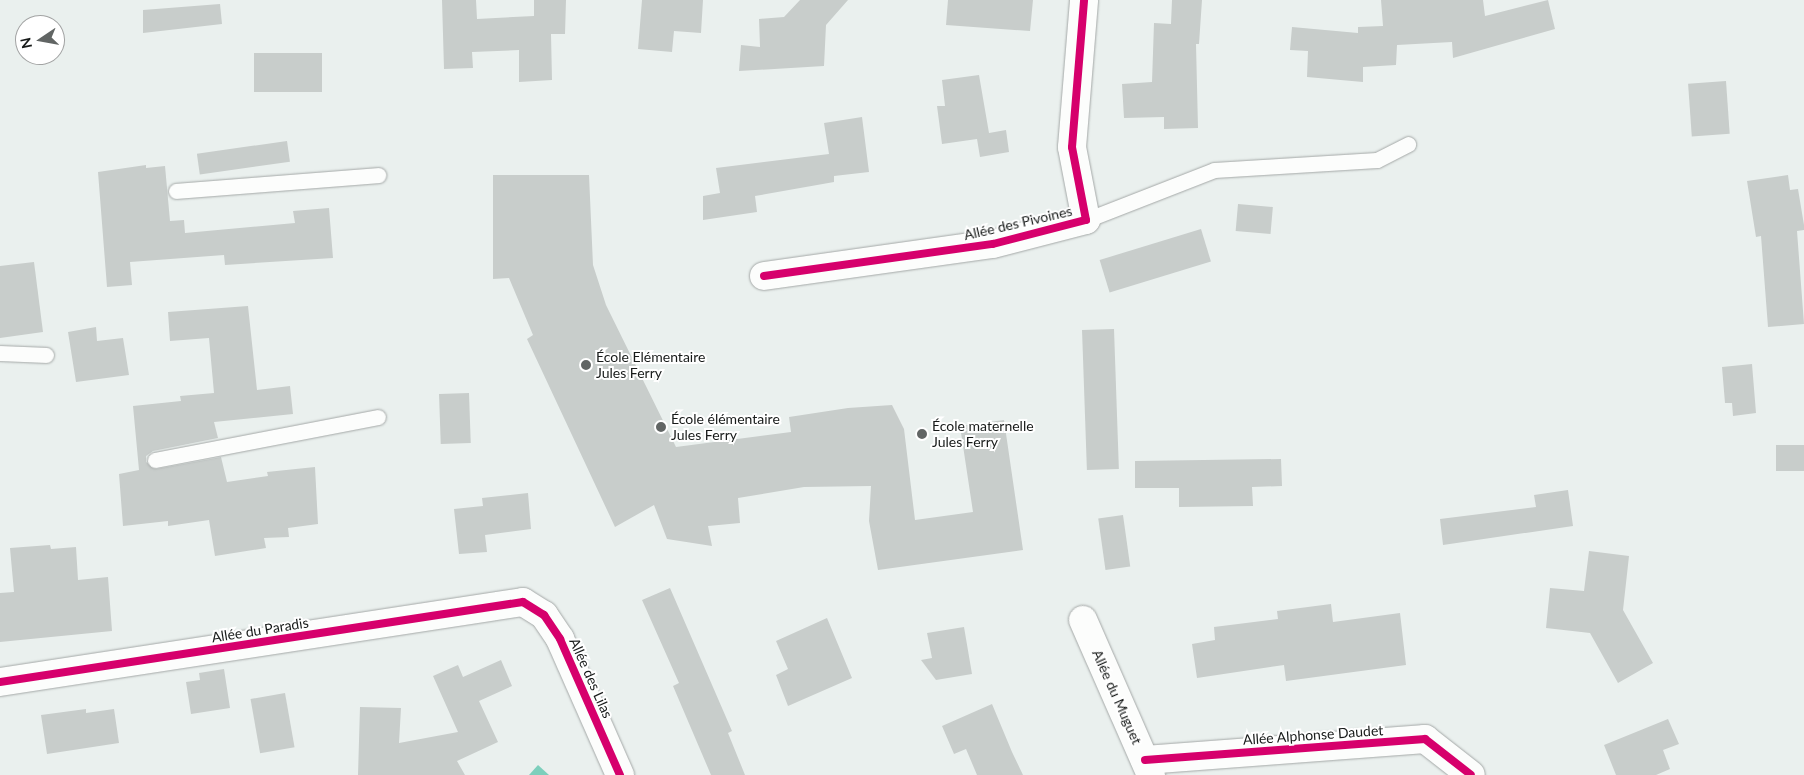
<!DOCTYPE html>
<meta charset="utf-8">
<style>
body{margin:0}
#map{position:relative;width:1804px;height:775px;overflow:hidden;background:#eaf0ee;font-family:Lato,sans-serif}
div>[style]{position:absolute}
.water>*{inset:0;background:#7dcfbc}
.building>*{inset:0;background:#c8cdcb;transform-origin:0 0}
.roads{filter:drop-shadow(0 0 1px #a4a8a7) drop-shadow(0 0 1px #a4a8a7)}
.lane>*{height:15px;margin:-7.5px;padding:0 7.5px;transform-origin:7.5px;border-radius:7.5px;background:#fcfdfc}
.street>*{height:28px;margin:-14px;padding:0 14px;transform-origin:14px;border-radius:14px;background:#fcfdfc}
.cycleway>*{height:8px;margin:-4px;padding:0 4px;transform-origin:4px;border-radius:4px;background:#d6006c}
.dots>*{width:14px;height:14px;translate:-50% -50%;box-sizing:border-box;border:2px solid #fff;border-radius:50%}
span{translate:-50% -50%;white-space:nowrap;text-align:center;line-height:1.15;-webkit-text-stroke:4px #fff;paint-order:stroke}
.street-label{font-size:14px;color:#171a19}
.poi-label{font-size:14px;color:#171a19}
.left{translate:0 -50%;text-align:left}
.north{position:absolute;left:15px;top:15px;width:50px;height:50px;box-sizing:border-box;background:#fff;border:1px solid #a2a3a3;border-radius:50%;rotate:258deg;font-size:14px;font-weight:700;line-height:20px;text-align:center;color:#171a19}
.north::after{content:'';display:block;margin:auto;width:18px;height:22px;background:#616564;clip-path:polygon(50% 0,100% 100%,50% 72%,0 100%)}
</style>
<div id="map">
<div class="water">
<div style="clip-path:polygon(538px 765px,549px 775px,529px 775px)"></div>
</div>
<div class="building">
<div style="clip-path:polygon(442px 0,476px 0,477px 19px,534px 16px,534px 0,566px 0,565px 34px,551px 34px,552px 80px,519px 82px,519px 50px,472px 52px,473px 68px,444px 69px)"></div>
<div style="clip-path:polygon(642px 0,703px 0,701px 33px,674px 31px,672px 52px,638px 49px)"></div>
<div style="clip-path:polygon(800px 0,848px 0,826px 25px,824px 66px,739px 71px,741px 45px,760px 47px,759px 19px,784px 17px)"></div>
<div style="clip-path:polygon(948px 0,1033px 0,1030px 31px,946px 25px)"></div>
<div style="clip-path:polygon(1172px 0,1202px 0,1199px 44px,1196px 44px,1198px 128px,1164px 129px,1164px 117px,1124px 118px,1122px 84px,1152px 82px,1154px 23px,1171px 24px)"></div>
<div style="clip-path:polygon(1381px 0,1483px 0,1485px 16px,1548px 0,1555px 29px,1453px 58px,1452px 42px,1397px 45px,1396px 65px,1363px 67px,1363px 82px,1307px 77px,1308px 51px,1290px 50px,1292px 27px,1358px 33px,1358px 27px,1383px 26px)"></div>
<div style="clip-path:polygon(220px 4px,222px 24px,143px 33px,143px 10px)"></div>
<div style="left:322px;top:53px;width:39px;height:68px;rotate:90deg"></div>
<div style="clip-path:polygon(979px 75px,989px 133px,1006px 130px,1009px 152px,980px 157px,977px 139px,942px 144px,937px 106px,945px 106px,942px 80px)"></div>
<div style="left:1726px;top:81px;width:53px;height:38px;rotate:86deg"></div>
<div style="clip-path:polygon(862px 117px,869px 172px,834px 176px,834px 182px,755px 196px,757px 212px,703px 220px,703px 196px,720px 193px,716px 168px,829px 154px,824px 123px)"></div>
<div style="left:287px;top:141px;width:21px;height:91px;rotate:82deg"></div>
<div style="clip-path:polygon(146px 165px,146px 168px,165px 166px,170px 221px,184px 220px,185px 233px,295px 223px,293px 211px,329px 208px,333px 258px,225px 265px,224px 255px,130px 262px,132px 285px,107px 287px,98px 172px)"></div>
<div style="clip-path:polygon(493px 175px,589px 175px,593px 265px,606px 305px,676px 447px,791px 432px,789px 417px,848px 408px,892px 405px,904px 429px,915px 520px,973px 512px,960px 426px,1004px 420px,1023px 550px,878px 570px,869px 521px,871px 486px,804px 487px,738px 498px,740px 523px,708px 526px,712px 546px,667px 539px,654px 505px,615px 527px,527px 339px,533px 335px,509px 278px,493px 279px)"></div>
<div style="clip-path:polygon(1788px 175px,1790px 190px,1798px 189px,1804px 225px,1804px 230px,1797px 231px,1804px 324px,1768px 327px,1761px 236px,1756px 237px,1747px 181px)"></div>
<div style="left:1238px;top:204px;width:35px;height:27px;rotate:5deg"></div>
<div style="left:1201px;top:229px;width:34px;height:106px;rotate:73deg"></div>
<div style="clip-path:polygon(34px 262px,43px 332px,0 338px,0 266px)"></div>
<div style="clip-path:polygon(248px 306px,257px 390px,290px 386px,293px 414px,214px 422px,218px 438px,153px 451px,146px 456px,146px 462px,156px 469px,221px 457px,227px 482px,268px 476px,267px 472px,315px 467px,318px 524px,288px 528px,289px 537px,264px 538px,266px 548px,215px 556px,209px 520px,168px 526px,168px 521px,123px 526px,119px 474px,139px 470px,133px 406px,181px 401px,180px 396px,214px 393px,209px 338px,170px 341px,168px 312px)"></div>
<div style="clip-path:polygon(96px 327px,97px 341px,123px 338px,129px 375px,76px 382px,68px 332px)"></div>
<div style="left:1114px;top:329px;width:140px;height:32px;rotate:88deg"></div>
<div style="clip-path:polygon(1752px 364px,1756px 413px,1733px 416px,1732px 403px,1725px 403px,1722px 367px)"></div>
<div style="left:469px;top:393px;width:50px;height:30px;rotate:88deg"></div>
<div style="left:1804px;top:445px;width:26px;height:28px;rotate:90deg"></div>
<div style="clip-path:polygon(1281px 459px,1282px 486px,1252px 487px,1253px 506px,1179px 507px,1179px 488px,1135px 488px,1135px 461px)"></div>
<div style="clip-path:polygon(1568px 490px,1573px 526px,1443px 545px,1440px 519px,1536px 507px,1534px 495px)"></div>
<div style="clip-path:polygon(528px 493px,531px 529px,485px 535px,487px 552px,459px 554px,454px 509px,483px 506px,482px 498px)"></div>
<div style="left:1123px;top:515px;width:52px;height:25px;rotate:82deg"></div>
<div style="clip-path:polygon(50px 545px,51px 549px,76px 547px,78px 580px,108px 577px,112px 631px,0 642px,0 593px,14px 592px,10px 548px)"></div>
<div style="clip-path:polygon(1589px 551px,1629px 556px,1623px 610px,1653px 663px,1618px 683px,1590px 633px,1546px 628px,1550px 588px,1584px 591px)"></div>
<div style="clip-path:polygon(670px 588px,732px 731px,728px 733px,745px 775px,711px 775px,673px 686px,679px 683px,642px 600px)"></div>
<div style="clip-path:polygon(1331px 604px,1333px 622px,1400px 613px,1406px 665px,1286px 681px,1284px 665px,1197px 678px,1192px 644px,1215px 640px,1214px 627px,1278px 619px,1277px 611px)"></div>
<div style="clip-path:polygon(827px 618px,852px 678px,788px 706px,776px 675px,788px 669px,776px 641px)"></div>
<div style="clip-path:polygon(964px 627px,972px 674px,936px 680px,921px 660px,932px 658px,927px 633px)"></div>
<div style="clip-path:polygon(501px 660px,512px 686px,479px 701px,498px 742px,457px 761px,465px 775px,358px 775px,360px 707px,401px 708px,399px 743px,458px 732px,433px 676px,458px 665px,463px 677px)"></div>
<div style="clip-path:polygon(224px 669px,230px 708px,191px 714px,186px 682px,200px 680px,199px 673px)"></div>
<div style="left:285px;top:693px;width:55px;height:35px;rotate:80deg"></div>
<div style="clip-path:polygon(992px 704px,1012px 752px,1023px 775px,977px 775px,966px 749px,954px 754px,942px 726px)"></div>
<div style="clip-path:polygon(86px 709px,86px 713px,114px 709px,119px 743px,47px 754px,41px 715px)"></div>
<div style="clip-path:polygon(1668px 719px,1679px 744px,1663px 750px,1670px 769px,1656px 775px,1616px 775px,1604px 745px)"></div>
</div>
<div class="roads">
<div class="lane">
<div style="left:176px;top:191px;width:203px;rotate:-4.5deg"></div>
<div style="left:1086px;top:220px;width:137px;rotate:-21.3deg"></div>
<div style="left:1214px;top:170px;width:163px;rotate:-3.5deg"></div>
<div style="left:1377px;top:160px;width:35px;rotate:-27deg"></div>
<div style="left:0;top:353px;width:46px;rotate:2.5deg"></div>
<div style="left:155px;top:460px;width:227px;rotate:-10.9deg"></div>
</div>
<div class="street">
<div style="left:764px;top:276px;width:231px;rotate:-8deg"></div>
<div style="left:993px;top:244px;width:96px;rotate:-14.5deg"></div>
<div style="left:1086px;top:220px;width:74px;rotate:-100.9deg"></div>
<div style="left:1072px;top:147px;width:147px;rotate:-85.3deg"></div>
<div style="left:1083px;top:620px;width:169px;rotate:66.3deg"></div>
<div style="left:0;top:682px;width:529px;rotate:-8.7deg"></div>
<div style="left:523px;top:602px;width:25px;rotate:32deg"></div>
<div style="left:544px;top:615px;width:29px;rotate:56deg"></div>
<div style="left:560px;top:639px;width:149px;rotate:66.2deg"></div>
<div style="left:1145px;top:760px;width:281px;rotate:-4.3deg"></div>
<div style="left:1425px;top:739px;width:58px;rotate:38deg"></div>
</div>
</div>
<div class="cycleway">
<div style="left:764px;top:276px;width:231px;rotate:-8deg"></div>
<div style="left:993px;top:244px;width:96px;rotate:-14.5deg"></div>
<div style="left:1086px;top:220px;width:74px;rotate:-100.9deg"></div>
<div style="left:1072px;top:147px;width:147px;rotate:-85.3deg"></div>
<div style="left:0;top:682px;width:529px;rotate:-8.7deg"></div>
<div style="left:523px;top:602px;width:25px;rotate:32deg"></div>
<div style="left:544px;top:615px;width:29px;rotate:56deg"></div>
<div style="left:560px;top:639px;width:149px;rotate:66.2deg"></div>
<div style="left:1145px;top:760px;width:281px;rotate:-4.3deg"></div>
<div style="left:1425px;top:739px;width:58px;rotate:38deg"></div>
</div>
<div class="dots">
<div style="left:586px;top:365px;background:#616564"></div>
<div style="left:661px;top:427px;background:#616564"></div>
<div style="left:922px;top:434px;background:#616564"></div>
</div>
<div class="street-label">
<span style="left:1018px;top:223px;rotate:-13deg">Allée des Pivoines</span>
<span style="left:260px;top:630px;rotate:-9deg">Allée du Paradis</span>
<span style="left:591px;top:678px;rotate:66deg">Allée des Lilas</span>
<span style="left:1117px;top:697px;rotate:66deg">Allée du Muguet</span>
<span style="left:1313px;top:735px;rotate:-4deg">Allée Alphonse Daudet</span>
</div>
<div class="poi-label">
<span class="left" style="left:596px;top:365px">École Elémentaire<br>Jules Ferry</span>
<span class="left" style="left:671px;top:427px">École élémentaire<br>Jules Ferry</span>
<span class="left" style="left:932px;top:434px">École maternelle<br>Jules Ferry</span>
</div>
<div class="north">N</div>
</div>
